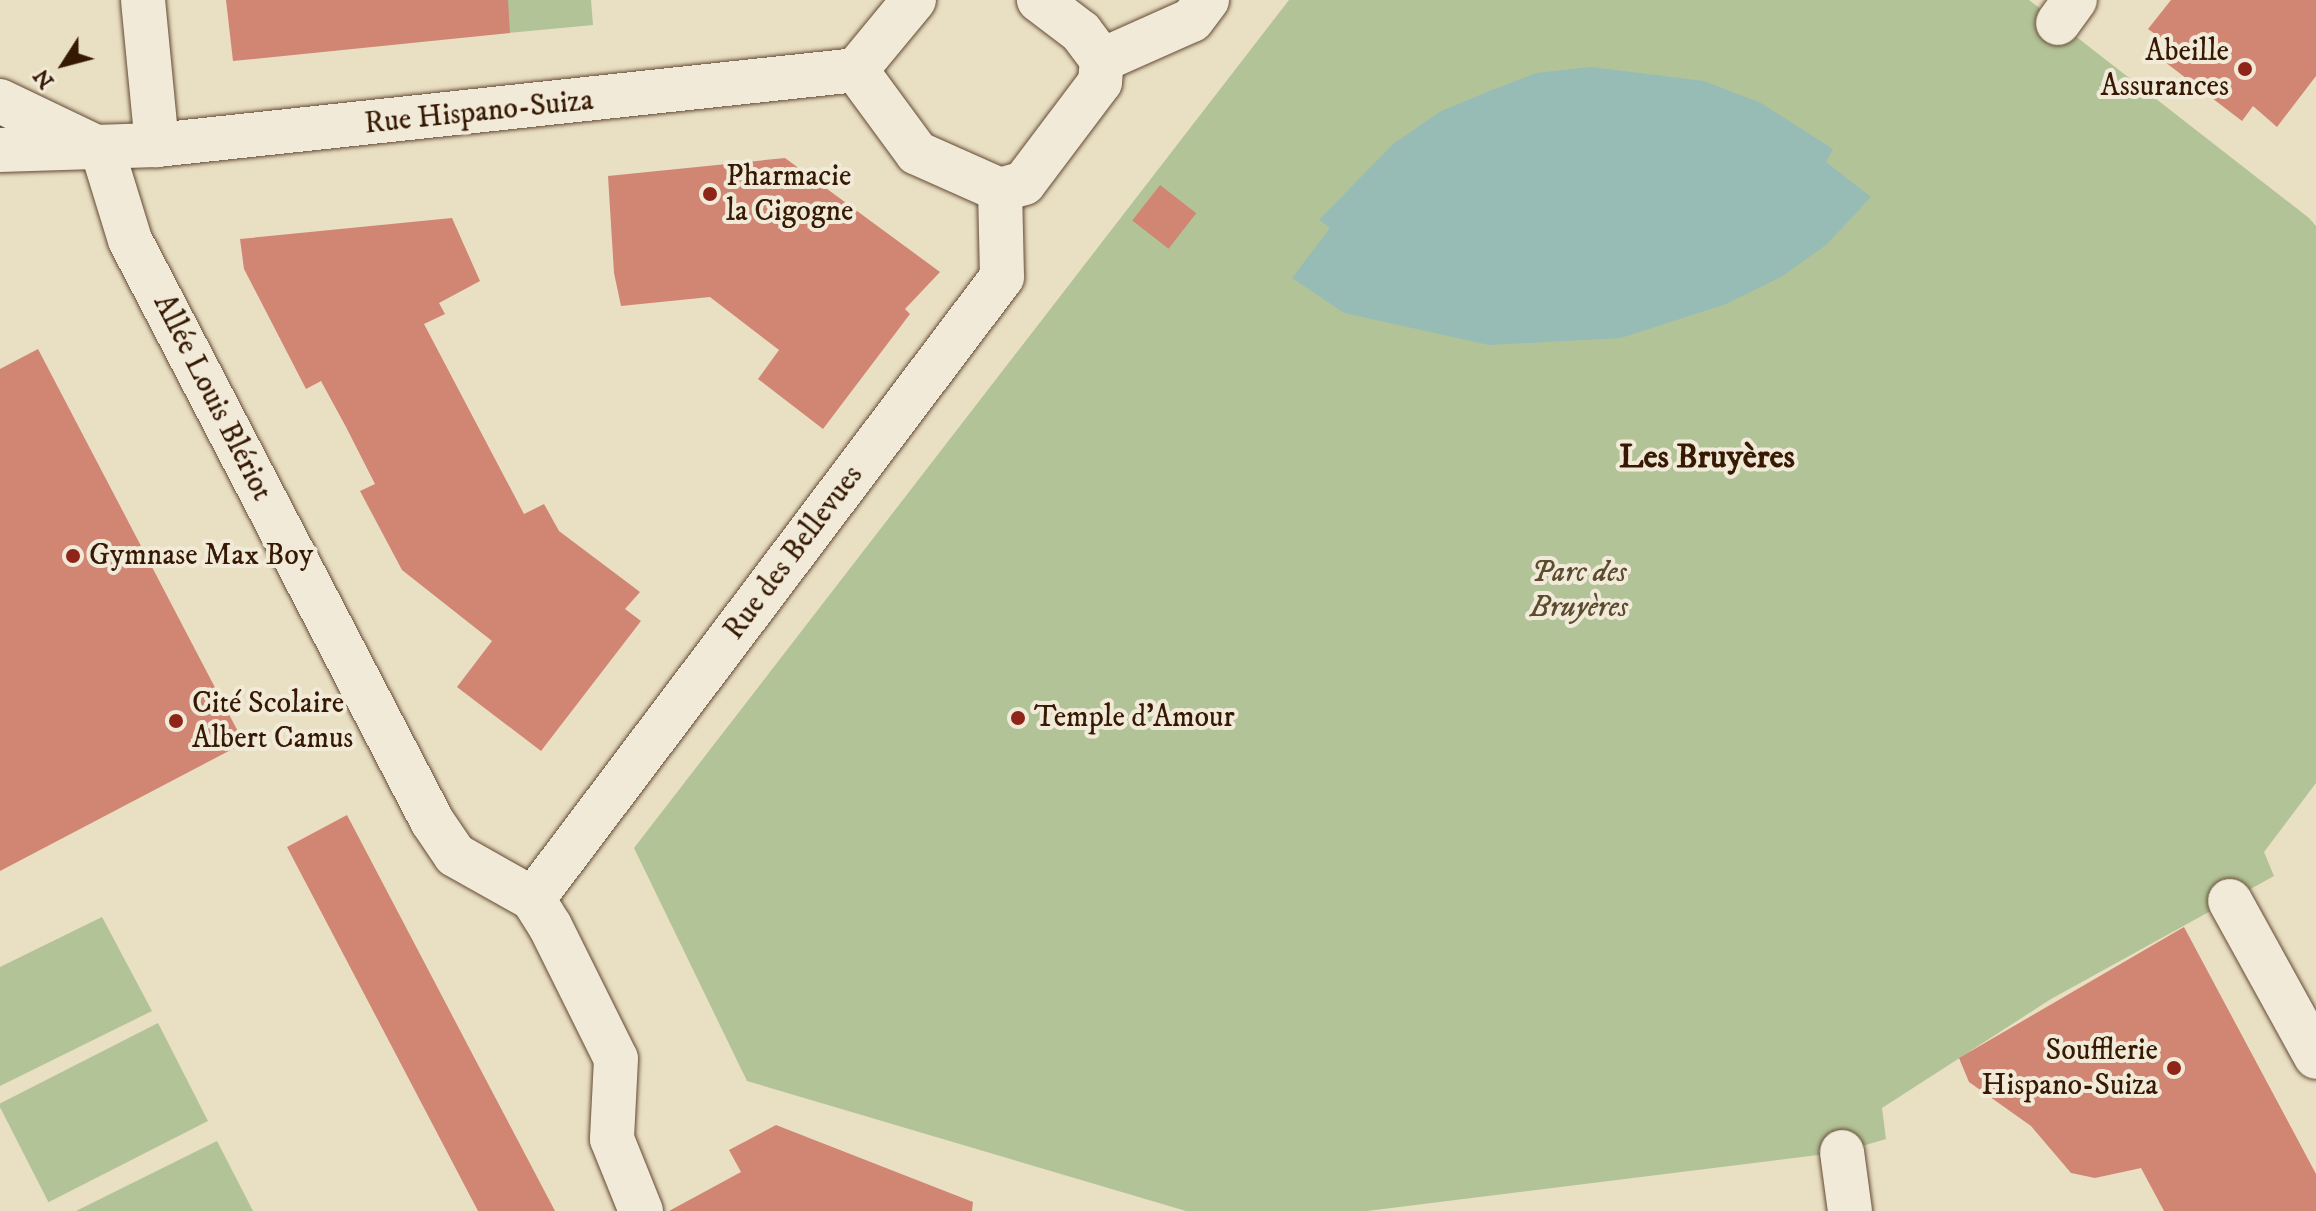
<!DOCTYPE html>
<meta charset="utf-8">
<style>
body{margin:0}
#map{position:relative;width:2316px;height:1211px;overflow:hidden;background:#e9dfc3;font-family:"IM FELL DW Pica",serif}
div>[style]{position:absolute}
.green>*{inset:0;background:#b2c397;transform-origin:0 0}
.water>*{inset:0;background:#97bcb6}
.building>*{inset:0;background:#d18674;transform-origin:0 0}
.roads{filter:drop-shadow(0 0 2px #634a33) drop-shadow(0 0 2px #634a33)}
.minor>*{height:44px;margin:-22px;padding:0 22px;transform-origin:22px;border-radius:22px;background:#f1ead8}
.dots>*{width:22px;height:22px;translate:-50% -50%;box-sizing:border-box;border:4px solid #f1ead8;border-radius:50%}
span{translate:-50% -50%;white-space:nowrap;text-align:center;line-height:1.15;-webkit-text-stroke:8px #f1ead8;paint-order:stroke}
.poi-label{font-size:30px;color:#361903}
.right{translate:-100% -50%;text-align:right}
.left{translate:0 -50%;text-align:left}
.street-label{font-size:30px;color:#361903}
.park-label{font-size:30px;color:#5b4c2f;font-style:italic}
.quarter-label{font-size:34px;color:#361903;font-weight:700}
.north{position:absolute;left:24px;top:24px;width:80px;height:80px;-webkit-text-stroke:6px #f1ead8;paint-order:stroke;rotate:234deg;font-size:22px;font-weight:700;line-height:32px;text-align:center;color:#361903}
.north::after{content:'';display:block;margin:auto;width:28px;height:36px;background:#361903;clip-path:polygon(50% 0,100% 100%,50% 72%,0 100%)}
</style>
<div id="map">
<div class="green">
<div style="clip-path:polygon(483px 0,591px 0,593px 25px,486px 35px)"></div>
<div style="clip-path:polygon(1289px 0,2029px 0,2309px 218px,2316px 226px,2316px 783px,2264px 852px,2274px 876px,2051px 999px,1882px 1108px,1886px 1139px,1842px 1152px,1367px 1211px,1186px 1211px,747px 1081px,634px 848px)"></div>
<div style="clip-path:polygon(102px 917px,152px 1011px,0 1086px,0 967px)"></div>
<div style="left:158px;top:1023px;width:110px;height:179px;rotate:63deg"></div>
<div style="clip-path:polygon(217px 1141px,253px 1211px,76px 1211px)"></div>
</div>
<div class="water">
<div style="clip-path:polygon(1591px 67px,1704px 81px,1761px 103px,1833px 149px,1826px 162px,1871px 197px,1826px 245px,1781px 277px,1726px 304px,1621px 338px,1489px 345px,1344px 313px,1292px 278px,1330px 228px,1319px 220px,1393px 144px,1441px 111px,1487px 92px,1536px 73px)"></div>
</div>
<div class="building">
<div style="clip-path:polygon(226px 0,508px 0,510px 33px,233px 61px)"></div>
<div style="clip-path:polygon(2171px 0,2316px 0,2316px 76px,2277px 127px,2253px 106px,2242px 121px,2165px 62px,2175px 48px,2148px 29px)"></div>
<div style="clip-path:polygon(785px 158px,940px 272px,905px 309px,910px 314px,823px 429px,758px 379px,779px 350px,710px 297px,621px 306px,614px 273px,608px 176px)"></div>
<div style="left:1160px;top:185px;width:46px;height:45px;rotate:38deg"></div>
<div style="clip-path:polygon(452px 218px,480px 281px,439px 303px,445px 314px,424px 324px,524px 514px,544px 504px,559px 531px,640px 592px,625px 609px,641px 621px,541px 751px,457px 687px,492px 641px,402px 570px,360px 491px,375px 484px,346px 427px,321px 381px,306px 389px,244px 269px,240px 239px)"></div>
<div style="clip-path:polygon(38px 349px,244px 743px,0 871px,0 369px)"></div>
<div style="clip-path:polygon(347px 815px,475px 1059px,555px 1211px,478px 1211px,391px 1045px,287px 847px)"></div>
<div style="clip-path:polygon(2184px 927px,2316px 1174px,2316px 1211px,2164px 1211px,2141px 1168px,2095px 1178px,2071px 1173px,2031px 1126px,1969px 1082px,1959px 1058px)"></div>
<div style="clip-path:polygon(776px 1125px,973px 1202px,972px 1211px,669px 1211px,741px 1172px,729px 1150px)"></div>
</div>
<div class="roads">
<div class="minor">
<div style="left:143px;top:0;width:146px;rotate:84.5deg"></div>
<div style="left:2058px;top:23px;width:29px;rotate:-54deg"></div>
<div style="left:1102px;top:60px;width:98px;rotate:-24deg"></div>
<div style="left:1192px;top:20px;width:25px;rotate:-53deg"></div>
<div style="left:856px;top:70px;width:103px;rotate:53.7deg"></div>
<div style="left:917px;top:153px;width:91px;rotate:24deg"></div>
<div style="left:1000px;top:190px;width:25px;rotate:-16deg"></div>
<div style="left:1024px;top:183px;width:126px;rotate:-53deg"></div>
<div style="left:1100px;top:82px;width:22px;rotate:-85deg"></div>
<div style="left:1102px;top:60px;width:35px;rotate:-127deg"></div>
<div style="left:1081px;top:32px;width:53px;rotate:-142.7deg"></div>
<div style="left:856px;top:70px;width:91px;rotate:-50.4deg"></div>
<div style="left:0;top:101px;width:106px;rotate:25.6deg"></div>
<div style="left:102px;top:149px;width:95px;rotate:72.9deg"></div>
<div style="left:130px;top:240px;width:655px;rotate:62.53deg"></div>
<div style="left:432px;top:821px;width:41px;rotate:55.9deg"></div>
<div style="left:455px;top:855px;width:90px;rotate:29.4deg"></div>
<div style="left:533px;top:899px;width:32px;rotate:58deg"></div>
<div style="left:550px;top:926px;width:148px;rotate:63.6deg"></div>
<div style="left:616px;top:1059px;width:80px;rotate:92.9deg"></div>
<div style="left:612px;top:1139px;width:78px;rotate:68.1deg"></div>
<div style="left:0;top:150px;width:157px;rotate:-1.8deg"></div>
<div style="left:157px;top:145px;width:703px;rotate:-6.12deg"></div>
<div style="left:533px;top:899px;width:779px;rotate:-52.98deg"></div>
<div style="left:1002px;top:277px;width:87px;rotate:-91.3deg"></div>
<div style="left:2230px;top:901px;width:178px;rotate:61.1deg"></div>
<div style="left:1842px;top:1152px;width:60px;rotate:82.3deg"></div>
</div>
</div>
<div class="dots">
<div style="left:2245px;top:69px;background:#8f2418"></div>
<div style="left:710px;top:194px;background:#8f2418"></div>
<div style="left:73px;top:556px;background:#8f2418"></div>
<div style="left:1018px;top:718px;background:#8f2418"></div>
<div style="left:176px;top:721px;background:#8f2418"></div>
<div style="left:2174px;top:1068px;background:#8f2418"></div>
</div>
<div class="poi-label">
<span class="right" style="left:2229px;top:69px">Abeille<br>Assurances</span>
<span class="left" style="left:726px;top:194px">Pharmacie<br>la Cigogne</span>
<span class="left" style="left:89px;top:556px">Gymnase Max Boy</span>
<span class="left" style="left:192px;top:721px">Cité Scolaire<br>Albert Camus</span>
<span class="left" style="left:1034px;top:718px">Temple d'Amour</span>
<span class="right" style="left:2158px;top:1068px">Soufflerie<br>Hispano-Suiza</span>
</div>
<div class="street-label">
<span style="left:479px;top:113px;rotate:-6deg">Rue Hispano-Suiza</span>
<span style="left:212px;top:398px;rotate:63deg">Allée Louis Blériot</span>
<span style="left:794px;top:553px;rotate:-53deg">Rue des Bellevues</span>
</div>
<div class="park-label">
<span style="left:1579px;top:590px">Parc des<br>Bruyères</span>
</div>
<div class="quarter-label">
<span style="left:1707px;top:458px">Les Bruyères</span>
</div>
<div class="north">N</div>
</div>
